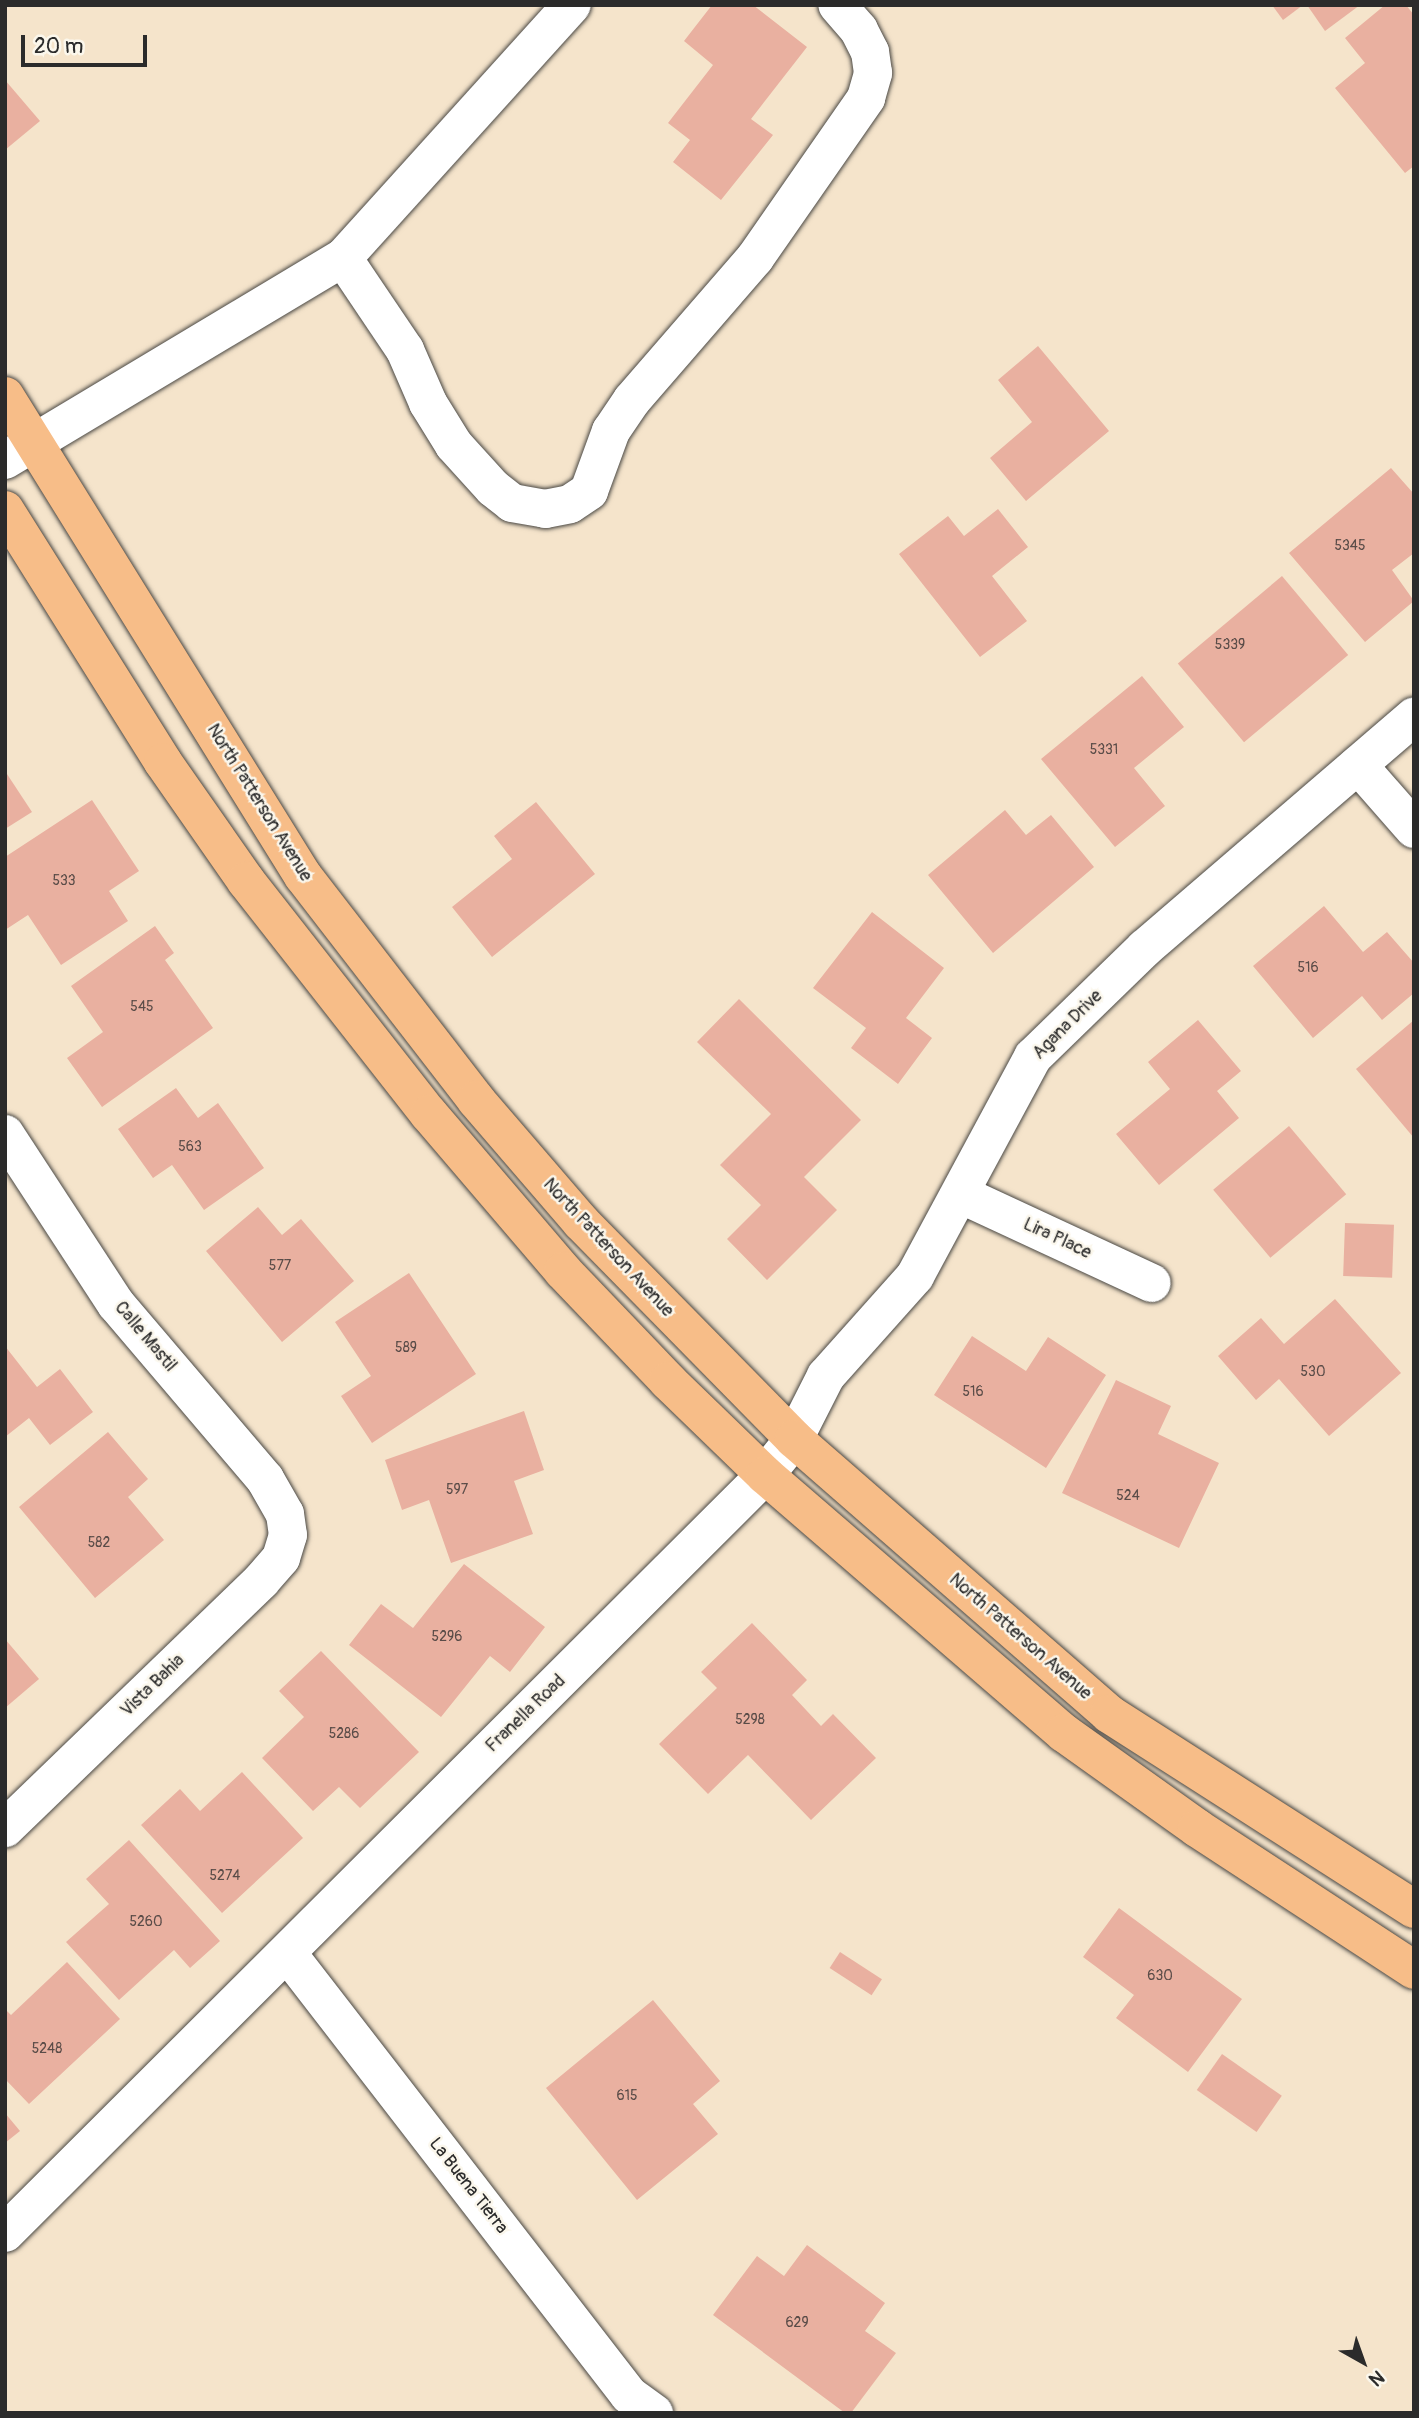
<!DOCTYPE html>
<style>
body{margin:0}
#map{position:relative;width:1419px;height:2418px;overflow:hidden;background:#f5e4cb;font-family:Pangolin,sans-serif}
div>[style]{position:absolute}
.building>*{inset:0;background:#e9b0a0;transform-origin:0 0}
.roads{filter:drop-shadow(0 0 2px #494743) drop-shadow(0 0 2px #494743)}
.minor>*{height:38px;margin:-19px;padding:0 19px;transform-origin:19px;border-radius:19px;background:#fff}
.major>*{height:38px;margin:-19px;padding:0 19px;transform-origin:19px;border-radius:19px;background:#f7bd88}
span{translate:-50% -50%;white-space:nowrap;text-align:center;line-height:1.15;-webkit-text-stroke:5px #fbf7ec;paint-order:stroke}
.number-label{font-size:14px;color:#5a4c48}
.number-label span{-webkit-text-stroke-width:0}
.street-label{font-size:18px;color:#2b2b2b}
.frame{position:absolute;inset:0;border:7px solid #2b2b2b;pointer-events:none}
.north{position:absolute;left:1328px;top:2327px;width:70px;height:70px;-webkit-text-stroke:5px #fbf7ec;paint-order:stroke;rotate:140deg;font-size:19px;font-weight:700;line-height:28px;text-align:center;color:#2b2b2b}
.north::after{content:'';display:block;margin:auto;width:24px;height:32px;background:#2b2b2b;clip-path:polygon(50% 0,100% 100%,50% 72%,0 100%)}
.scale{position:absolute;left:21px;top:35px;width:126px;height:32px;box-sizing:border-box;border:4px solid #2b2b2b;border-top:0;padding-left:9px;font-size:21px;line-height:24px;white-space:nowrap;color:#2b2b2b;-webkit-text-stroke:5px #fbf7ec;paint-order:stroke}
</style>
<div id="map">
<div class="building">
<div style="clip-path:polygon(712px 5px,753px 5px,807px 47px,751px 119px,773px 135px,721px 200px,673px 162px,690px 140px,668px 123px,713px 65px,684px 41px)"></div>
<div style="clip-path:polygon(1272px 5px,1303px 5px,1283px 20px)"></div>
<div style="clip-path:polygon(1307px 5px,1360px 5px,1325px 31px)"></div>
<div style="clip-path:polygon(1385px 5px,1406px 5px,1414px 15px,1414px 166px,1405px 173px,1335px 88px,1365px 63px,1345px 38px)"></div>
<div style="clip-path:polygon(5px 80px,40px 121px,5px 150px)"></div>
<div style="clip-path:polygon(1038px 346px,1109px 431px,1026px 501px,990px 458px,1032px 422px,998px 380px)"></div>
<div style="clip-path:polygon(1391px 468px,1414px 494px,1414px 553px,1392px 570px,1414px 601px,1365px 642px,1289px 553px)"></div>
<div style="clip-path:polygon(998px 509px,1028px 547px,992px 576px,1027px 621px,980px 657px,899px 554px,948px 516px,964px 536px)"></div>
<div style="left:1282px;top:576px;width:103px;height:136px;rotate:50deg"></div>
<div style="clip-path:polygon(1142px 676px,1184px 727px,1134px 768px,1165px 806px,1115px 847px,1041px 759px)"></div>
<div style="clip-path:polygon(5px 771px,32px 812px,5px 829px)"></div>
<div style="clip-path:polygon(92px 800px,139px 871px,109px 891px,128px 921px,61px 965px,28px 915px,5px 930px,5px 857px)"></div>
<div style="clip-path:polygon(536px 802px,595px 874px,492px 957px,452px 907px,512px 859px,494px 836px)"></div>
<div style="clip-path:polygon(1005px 810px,1026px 835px,1051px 815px,1094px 867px,993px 953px,928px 875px)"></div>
<div style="clip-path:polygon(1324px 906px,1363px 952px,1387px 932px,1414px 963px,1414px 993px,1382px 1020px,1362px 996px,1313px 1038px,1253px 966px)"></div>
<div style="clip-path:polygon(872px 912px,944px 968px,906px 1018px,932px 1038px,898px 1084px,851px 1048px,866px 1028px,813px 988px)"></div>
<div style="clip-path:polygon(155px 926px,174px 953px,165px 960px,213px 1028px,102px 1107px,67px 1058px,103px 1032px,71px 986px)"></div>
<div style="clip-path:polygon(739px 999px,861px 1120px,804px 1177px,837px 1210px,767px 1280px,727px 1239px,761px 1205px,720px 1165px,771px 1114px,697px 1042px)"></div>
<div style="clip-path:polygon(1198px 1020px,1241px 1071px,1217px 1091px,1239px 1118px,1159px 1185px,1116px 1134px,1170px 1089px,1148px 1062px)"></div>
<div style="clip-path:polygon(1414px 1020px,1414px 1138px,1356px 1069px)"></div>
<div style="clip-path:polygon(176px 1088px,198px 1118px,218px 1103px,264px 1168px,204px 1210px,172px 1165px,153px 1178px,118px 1129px)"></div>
<div style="left:1289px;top:1126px;width:89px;height:99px;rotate:50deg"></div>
<div style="clip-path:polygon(258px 1207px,282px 1235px,301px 1219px,354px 1281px,282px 1342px,206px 1251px)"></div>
<div style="left:1345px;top:1223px;width:49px;height:53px;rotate:2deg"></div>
<div style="clip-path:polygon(409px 1273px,476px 1374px,372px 1443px,341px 1396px,371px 1376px,335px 1322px)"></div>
<div style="clip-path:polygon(1335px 1299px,1401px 1373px,1329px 1436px,1279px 1379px,1256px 1400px,1218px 1356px,1261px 1318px,1284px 1344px)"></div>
<div style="clip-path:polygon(972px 1336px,1026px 1371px,1048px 1337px,1106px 1375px,1046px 1468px,934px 1395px)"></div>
<div style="clip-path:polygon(5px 1346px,37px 1387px,60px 1369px,93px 1412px,50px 1445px,29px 1418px,5px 1437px)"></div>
<div style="clip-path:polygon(1116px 1380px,1171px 1406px,1158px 1434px,1219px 1463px,1179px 1548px,1062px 1493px)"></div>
<div style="clip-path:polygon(524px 1411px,544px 1470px,514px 1481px,533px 1534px,451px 1563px,429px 1500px,402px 1510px,385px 1460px)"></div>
<div style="clip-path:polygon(108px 1432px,148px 1479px,128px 1497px,164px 1540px,95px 1598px,19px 1507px)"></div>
<div style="clip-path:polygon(464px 1564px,545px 1627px,510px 1672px,490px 1656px,441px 1717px,349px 1645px,381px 1604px,413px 1628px)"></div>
<div style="clip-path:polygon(752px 1623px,807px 1680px,792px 1695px,821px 1726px,833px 1714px,876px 1758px,811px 1820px,748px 1755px,708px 1794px,659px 1744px,717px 1688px,701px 1672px)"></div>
<div style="clip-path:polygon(5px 1639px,39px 1679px,5px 1708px)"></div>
<div style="clip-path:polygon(321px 1651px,419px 1752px,360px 1808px,339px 1787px,313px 1811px,262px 1758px,304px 1717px,279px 1691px)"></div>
<div style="clip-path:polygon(242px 1772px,303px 1838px,222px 1913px,141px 1825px,180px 1789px,200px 1811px)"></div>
<div style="clip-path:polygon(129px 1840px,220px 1941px,190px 1968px,174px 1950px,119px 2000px,66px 1942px,109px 1904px,86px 1879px)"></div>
<div style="clip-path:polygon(1119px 1908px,1242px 1999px,1188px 2072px,1116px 2018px,1134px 1995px,1083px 1957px)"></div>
<div style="left:840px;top:1952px;width:50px;height:19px;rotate:33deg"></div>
<div style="clip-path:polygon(67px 1962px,120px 2019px,29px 2104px,5px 2079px,5px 2009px,11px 2015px)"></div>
<div style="clip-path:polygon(653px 2000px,720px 2081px,693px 2104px,718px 2134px,637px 2200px,546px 2088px)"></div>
<div style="left:1222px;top:2054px;width:73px;height:44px;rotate:35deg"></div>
<div style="clip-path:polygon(5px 2113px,20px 2131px,5px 2143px)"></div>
<div style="clip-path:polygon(807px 2245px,885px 2303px,865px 2331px,896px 2353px,851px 2413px,845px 2413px,713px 2315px,757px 2256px,784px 2276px)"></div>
</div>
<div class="roads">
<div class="minor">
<div style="left:343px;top:258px;width:111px;rotate:56deg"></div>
<div style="left:405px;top:350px;width:58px;rotate:66.5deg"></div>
<div style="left:428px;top:403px;width:49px;rotate:58.2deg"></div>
<div style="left:454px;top:445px;width:58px;rotate:47.8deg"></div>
<div style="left:493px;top:488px;width:24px;rotate:38deg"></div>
<div style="left:512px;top:503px;width:34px;rotate:10deg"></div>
<div style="left:545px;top:509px;width:25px;rotate:-11deg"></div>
<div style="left:570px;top:504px;width:23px;rotate:-34deg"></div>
<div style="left:589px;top:491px;width:64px;rotate:-69.9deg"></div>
<div style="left:611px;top:431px;width:37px;rotate:-56deg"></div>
<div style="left:632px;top:400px;width:188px;rotate:-49.1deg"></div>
<div style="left:755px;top:258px;width:195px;rotate:-55.2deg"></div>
<div style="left:866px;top:98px;width:26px;rotate:-74deg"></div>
<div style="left:873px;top:73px;width:21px;rotate:-98deg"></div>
<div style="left:870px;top:52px;width:25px;rotate:-117deg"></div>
<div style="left:859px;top:30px;width:33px;rotate:-131deg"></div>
<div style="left:5px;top:460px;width:394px;rotate:-30.9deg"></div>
<div style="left:343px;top:258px;width:341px;rotate:-47.9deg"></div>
<div style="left:1358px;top:765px;width:85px;rotate:48.8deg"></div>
<div style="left:5px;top:1134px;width:203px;rotate:56.9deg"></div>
<div style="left:116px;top:1304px;width:230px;rotate:49.6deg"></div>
<div style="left:265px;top:1479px;width:40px;rotate:60.3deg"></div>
<div style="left:285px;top:1514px;width:21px;rotate:82deg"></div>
<div style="left:288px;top:1535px;width:24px;rotate:107deg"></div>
<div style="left:281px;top:1558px;width:30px;rotate:131deg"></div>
<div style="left:261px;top:1581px;width:356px;rotate:136deg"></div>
<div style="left:962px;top:1195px;width:209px;rotate:24.9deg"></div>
<div style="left:288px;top:1954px;width:557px;rotate:52.29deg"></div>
<div style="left:629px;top:2395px;width:31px;rotate:36deg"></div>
<div style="left:5px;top:2233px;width:1073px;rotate:-44.92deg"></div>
<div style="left:765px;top:1475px;width:46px;rotate:-51.1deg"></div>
<div style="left:794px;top:1439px;width:71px;rotate:-63.1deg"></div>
<div style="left:826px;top:1376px;width:134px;rotate:-48.3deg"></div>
<div style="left:915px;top:1276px;width:249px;rotate:-61.7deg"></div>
<div style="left:1033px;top:1057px;width:156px;rotate:-44.2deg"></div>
<div style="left:1145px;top:948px;width:355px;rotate:-40.7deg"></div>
</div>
<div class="major">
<div style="left:5px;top:396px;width:565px;rotate:58.17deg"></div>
<div style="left:303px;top:876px;width:283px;rotate:52.3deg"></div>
<div style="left:476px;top:1100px;width:161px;rotate:49.3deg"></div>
<div style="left:581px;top:1222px;width:304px;rotate:45.5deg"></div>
<div style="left:794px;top:1439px;width:418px;rotate:41.1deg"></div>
<div style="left:1109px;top:1714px;width:362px;rotate:32.6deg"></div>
<div style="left:5px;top:510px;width:297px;rotate:57.9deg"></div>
<div style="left:163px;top:762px;width:145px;rotate:55.1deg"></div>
<div style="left:246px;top:881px;width:296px;rotate:51.9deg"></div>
<div style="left:429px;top:1114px;width:206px;rotate:49.5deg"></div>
<div style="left:563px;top:1271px;width:152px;rotate:46.3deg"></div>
<div style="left:668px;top:1381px;width:135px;rotate:44.1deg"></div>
<div style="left:765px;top:1475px;width:395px;rotate:40.8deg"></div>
<div style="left:1064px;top:1733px;width:163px;rotate:35.5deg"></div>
<div style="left:1197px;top:1828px;width:259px;rotate:33.2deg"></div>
</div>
</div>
<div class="number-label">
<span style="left:1350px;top:546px">5345</span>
<span style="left:1230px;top:645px">5339</span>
<span style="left:1104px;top:750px">5331</span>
<span style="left:64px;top:881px">533</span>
<span style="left:1308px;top:968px">516</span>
<span style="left:142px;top:1007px">545</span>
<span style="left:190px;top:1147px">563</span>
<span style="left:280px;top:1266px">577</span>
<span style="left:406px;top:1348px">589</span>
<span style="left:1313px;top:1372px">530</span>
<span style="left:973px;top:1392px">516</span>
<span style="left:457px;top:1490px">597</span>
<span style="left:1128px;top:1496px">524</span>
<span style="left:99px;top:1543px">582</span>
<span style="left:447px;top:1637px">5296</span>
<span style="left:750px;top:1720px">5298</span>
<span style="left:344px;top:1734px">5286</span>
<span style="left:225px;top:1876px">5274</span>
<span style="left:146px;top:1922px">5260</span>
<span style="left:1160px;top:1976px">630</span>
<span style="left:47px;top:2049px">5248</span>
<span style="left:627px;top:2096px">615</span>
<span style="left:797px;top:2323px">629</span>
</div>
<div class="street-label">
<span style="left:259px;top:803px;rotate:58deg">North Patterson Avenue</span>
<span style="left:1068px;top:1025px;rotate:-45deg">Agana Drive</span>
<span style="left:1057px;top:1239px;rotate:25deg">Lira Place</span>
<span style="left:608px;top:1248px;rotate:47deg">North Patterson Avenue</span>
<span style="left:145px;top:1337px;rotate:50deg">Calle Mastil</span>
<span style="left:1020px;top:1637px;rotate:41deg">North Patterson Avenue</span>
<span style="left:153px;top:1686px;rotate:-44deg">Vista Bahia</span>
<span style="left:526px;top:1714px;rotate:-44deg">Franella Road</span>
<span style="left:468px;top:2186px;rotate:52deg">La Buena Tierra</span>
</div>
<div class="frame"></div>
<div class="north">N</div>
<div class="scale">20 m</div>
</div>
